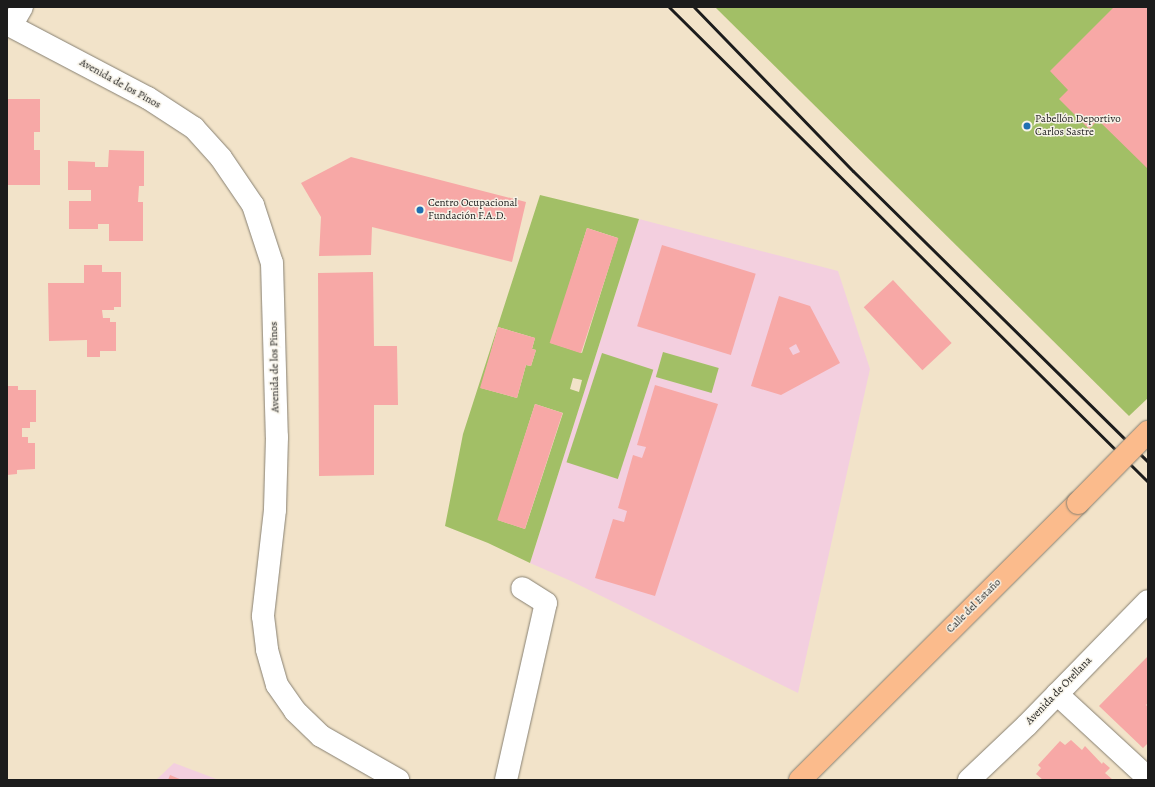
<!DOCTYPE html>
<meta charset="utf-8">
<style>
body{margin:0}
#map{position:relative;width:1155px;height:787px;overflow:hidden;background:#f2e3c9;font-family:Alegreya,serif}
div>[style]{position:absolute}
.built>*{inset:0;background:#f3cfdf}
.green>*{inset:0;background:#a2bf66;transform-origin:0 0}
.building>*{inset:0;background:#f7a8a6;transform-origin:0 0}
.roads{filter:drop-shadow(0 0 1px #878072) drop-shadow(0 0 1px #878072)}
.minor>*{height:22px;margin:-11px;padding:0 11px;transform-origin:11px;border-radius:11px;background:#fff}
.major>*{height:22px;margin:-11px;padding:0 11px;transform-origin:11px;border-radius:11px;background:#fbbb8c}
.rail>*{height:3px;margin:-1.5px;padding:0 1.5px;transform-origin:1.5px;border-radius:1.5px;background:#1c1c1c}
.bridges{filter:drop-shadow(0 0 1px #878072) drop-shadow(0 0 1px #878072)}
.major-bridge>*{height:22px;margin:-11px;padding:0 11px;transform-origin:11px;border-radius:11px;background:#fbbb8c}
.dots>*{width:11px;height:11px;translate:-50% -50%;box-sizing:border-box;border:2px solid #f7f3e8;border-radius:50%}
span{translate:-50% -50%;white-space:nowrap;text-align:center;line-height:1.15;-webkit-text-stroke:3px #f7f3e8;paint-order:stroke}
.street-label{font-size:11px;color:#1c1c1c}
.poi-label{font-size:11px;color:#1c1c1c}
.left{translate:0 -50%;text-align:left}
.frame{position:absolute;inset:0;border:8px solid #1c1c1c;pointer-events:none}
</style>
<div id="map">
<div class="built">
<div style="clip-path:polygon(639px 219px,838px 271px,870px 369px,798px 693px,571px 581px,530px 563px)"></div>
<div style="clip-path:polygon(174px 763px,219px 780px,156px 780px)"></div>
</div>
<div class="green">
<div style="clip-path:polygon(715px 7px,1148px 7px,1148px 398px,1129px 416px)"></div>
<div style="clip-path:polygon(evenodd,540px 195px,639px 219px,530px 563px,488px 543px,445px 526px,463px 434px,540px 195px,587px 228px,618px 238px,582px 353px,551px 343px,587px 228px,540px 195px,498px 327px,535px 338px,532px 349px,536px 350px,531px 366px,526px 365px,517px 398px,481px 388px,498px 327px,540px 195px,573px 378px,582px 380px,579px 392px,570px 389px,573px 378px,540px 195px,535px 404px,563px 413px,525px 529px,498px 520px,535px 404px)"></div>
<div style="left:663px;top:352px;width:58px;height:26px;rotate:16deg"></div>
<div style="left:602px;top:353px;width:54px;height:115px;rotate:18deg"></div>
</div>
<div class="building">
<div style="clip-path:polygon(1114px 7px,1148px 7px,1148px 169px,1098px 120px,1089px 129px,1059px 99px,1068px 90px,1050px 71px)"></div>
<div style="clip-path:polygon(7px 99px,40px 99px,40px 132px,34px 132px,34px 150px,40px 150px,40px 185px,7px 185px)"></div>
<div style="clip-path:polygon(109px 150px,144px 151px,144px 186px,139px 186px,138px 202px,143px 202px,143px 241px,109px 241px,109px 224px,98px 224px,98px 229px,69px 229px,69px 201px,91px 201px,91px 190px,68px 190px,68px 161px,95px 162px,95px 167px,108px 167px)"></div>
<div style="clip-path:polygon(351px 157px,526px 202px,512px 262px,372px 227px,371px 255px,319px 256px,321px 217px,301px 183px)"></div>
<div style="left:587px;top:228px;width:33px;height:121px;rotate:18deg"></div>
<div style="left:662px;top:245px;width:98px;height:85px;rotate:17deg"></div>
<div style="clip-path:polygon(84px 265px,102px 265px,102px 272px,121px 272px,121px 307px,114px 307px,114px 310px,102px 310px,103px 318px,110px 318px,110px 322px,116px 322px,116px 351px,100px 351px,100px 357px,87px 357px,87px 340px,49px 341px,48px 283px,84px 283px)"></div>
<div style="clip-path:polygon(373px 272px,374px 346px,397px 346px,398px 405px,374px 405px,374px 475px,319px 476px,318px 273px)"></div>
<div style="left:893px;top:280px;width:86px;height:40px;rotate:47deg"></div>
<div style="clip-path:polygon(evenodd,779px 296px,810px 306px,840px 363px,781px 395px,751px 386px,779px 296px,796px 344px,800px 352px,793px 355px,789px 348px,796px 344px)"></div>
<div style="clip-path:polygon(498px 327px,535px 338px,532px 349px,536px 350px,531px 366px,526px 365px,517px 398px,480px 388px)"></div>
<div style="clip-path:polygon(655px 385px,718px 404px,655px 596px,595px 578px,613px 519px,624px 522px,627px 511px,618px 508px,633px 455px,642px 458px,646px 447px,637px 445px)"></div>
<div style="clip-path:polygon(7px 386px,18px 386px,18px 390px,36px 390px,36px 422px,30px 422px,30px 428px,22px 428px,22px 437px,28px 437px,28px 443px,35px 443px,35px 469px,17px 470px,17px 474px,7px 475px)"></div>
<div style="left:535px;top:404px;width:29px;height:122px;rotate:18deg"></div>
<div style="clip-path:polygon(1148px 656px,1148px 703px,1146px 705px,1148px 707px,1148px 743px,1143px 748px,1099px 706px)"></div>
<div style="clip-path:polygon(1071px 740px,1082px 750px,1085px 746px,1102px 764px,1103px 762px,1110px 768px,1105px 773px,1113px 780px,1043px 780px,1036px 774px,1041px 768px,1038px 765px,1060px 741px,1065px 745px)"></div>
<div style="clip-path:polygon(170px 775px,182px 780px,168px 780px)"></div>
</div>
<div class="roads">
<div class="minor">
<div style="left:7px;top:24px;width:159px;rotate:27.7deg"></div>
<div style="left:148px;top:98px;width:55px;rotate:33.1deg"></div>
<div style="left:194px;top:128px;width:40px;rotate:48deg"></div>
<div style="left:221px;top:158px;width:57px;rotate:55.8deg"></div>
<div style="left:253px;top:205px;width:61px;rotate:71.9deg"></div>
<div style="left:272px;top:263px;width:174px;rotate:88.4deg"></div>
<div style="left:277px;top:437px;width:73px;rotate:91.6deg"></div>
<div style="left:275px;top:510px;width:107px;rotate:96.5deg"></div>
<div style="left:263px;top:616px;width:34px;rotate:83deg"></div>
<div style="left:267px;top:650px;width:36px;rotate:74deg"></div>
<div style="left:277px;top:685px;width:32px;rotate:55deg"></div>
<div style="left:295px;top:711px;width:36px;rotate:44deg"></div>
<div style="left:321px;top:736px;width:89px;rotate:29.7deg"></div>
<div style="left:11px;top:26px;width:22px;rotate:-60deg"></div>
<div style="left:1057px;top:694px;width:124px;rotate:42.7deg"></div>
<div style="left:506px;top:780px;width:181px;rotate:-77.3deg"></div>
<div style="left:546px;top:603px;width:28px;rotate:-148deg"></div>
<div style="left:969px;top:780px;width:80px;rotate:-43.5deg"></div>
<div style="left:1027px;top:725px;width:173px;rotate:-45.7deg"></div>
</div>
<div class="major">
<div style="left:800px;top:780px;width:392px;rotate:-44.9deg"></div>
</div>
</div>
<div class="rail">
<div style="left:669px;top:7px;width:675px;rotate:44.76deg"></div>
<div style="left:694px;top:7px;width:228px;rotate:45.9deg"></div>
<div style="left:853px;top:171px;width:414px;rotate:44.6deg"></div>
</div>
<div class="bridges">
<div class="major-bridge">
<div style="left:1078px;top:503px;width:100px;rotate:-45.4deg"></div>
</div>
</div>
<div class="dots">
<div style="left:1027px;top:126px;background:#1f6fb2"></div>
<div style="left:420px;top:210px;background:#1f6fb2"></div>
</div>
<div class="street-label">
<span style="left:120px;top:84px;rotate:29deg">Avenida de los Pinos</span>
<span style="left:275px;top:367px;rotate:-91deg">Avenida de los Pinos</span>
<span style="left:974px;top:606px;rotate:-45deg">Calle del Estaño</span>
<span style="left:1059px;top:691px;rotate:-46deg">Avenida de Orellana</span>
</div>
<div class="poi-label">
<span class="left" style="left:1035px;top:126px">Pabellón Deportivo<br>Carlos Sastre</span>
<span class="left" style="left:428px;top:210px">Centro Ocupacional<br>Fundación F.A.D.</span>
</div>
<div class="frame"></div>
</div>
